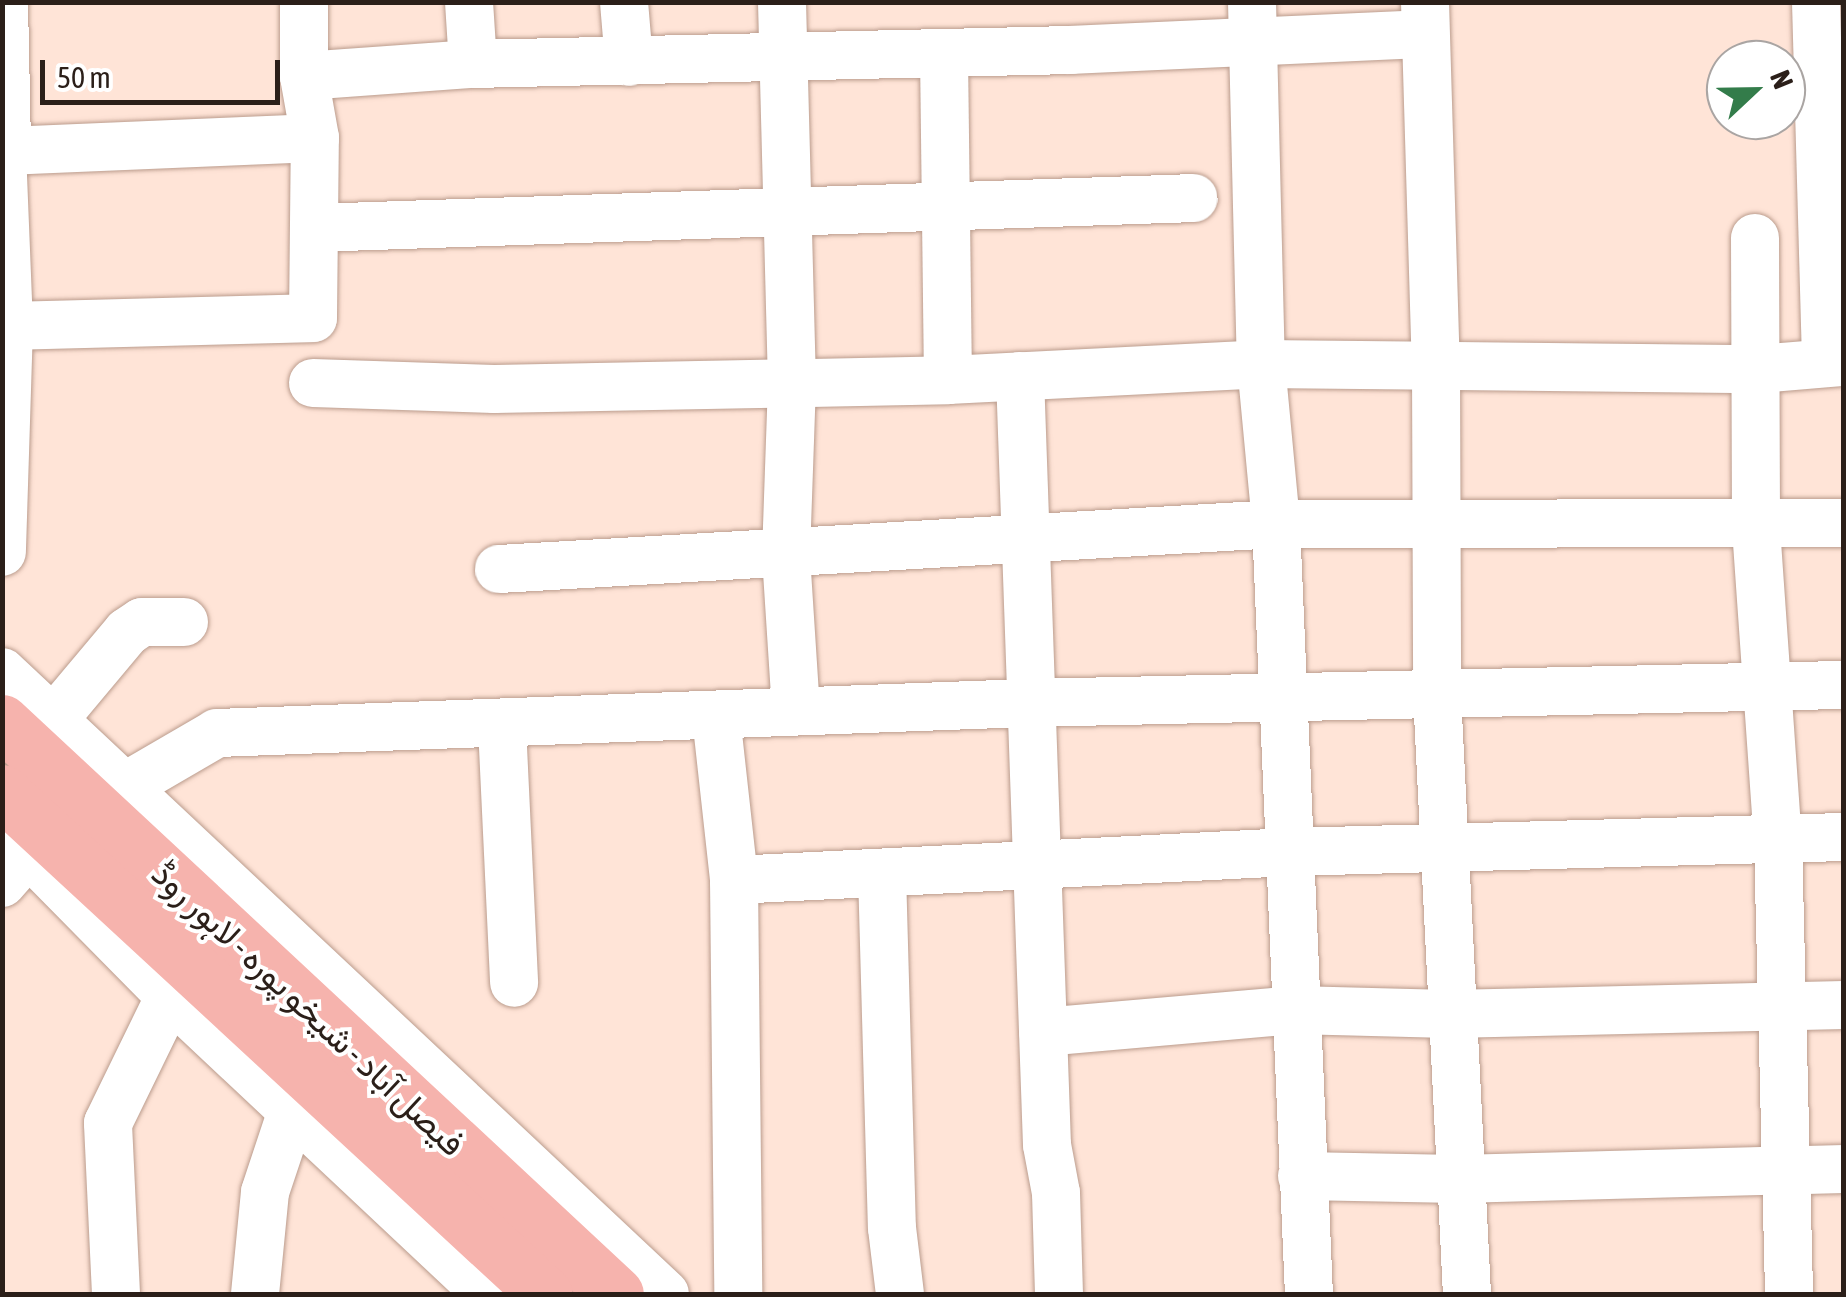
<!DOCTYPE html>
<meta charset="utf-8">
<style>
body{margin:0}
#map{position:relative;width:1846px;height:1297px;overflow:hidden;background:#ffe4d7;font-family:"Asap Condensed",Vazirmatn,sans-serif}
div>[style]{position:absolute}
.roads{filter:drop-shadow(0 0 2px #bb9c8d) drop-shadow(0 0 2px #bb9c8d)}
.minor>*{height:48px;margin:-24px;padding:0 24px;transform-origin:24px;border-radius:24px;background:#fff}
.highway>*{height:55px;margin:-27.5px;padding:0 27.5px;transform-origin:27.5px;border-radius:27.5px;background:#f6b3ad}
span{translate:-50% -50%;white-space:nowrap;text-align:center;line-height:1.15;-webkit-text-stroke:8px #fff;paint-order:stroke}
.street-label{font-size:35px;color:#2b1f19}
.frame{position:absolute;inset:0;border:5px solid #2b1f19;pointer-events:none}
.north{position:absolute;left:1706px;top:40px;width:100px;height:100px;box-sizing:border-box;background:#fff;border:2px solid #aaa5a3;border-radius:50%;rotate:68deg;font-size:28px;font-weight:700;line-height:40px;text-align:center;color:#2b1f19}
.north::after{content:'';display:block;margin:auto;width:35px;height:45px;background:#337c4a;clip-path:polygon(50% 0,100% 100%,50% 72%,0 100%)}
.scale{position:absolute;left:40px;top:60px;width:240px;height:45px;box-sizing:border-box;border:5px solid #2b1f19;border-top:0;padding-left:12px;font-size:30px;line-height:35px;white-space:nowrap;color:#2b1f19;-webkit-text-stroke:8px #fff;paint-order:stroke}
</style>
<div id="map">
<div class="roads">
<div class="minor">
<div style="left:4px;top:2px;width:149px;rotate:88.8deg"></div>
<div style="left:7px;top:151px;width:308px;rotate:-2.4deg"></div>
<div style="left:469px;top:2px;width:62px;rotate:86.3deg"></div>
<div style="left:624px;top:2px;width:60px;rotate:85.2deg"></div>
<div style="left:782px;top:2px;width:381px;rotate:88.5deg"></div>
<div style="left:792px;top:383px;width:173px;rotate:92deg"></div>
<div style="left:786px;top:556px;width:154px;rotate:86.3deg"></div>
<div style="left:1252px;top:2px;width:362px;rotate:88.6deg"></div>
<div style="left:1261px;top:364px;width:161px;rotate:84.6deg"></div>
<div style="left:1276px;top:524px;width:771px;rotate:87.55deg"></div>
<div style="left:1425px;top:2px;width:365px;rotate:88.3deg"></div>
<div style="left:1436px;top:367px;width:327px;rotate:89.8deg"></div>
<div style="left:1437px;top:694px;width:601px;rotate:87.14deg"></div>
<div style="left:1816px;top:2px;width:360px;rotate:88.4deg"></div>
<div style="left:944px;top:54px;width:326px;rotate:89.3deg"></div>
<div style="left:304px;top:76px;width:169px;rotate:-4.1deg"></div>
<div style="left:473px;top:64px;width:598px;rotate:-1.34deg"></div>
<div style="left:1071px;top:50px;width:354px;rotate:-2.6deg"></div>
<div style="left:2px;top:151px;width:175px;rotate:87.7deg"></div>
<div style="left:9px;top:326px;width:226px;rotate:91.8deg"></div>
<div style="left:314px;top:228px;width:880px;rotate:-1.95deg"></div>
<div style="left:1755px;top:238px;width:290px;rotate:89.8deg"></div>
<div style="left:1756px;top:528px;width:314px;rotate:86deg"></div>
<div style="left:1778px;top:841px;width:453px;rotate:88.6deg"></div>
<div style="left:9px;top:326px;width:304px;rotate:-1.5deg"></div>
<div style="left:313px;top:318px;width:180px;rotate:-89.4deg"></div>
<div style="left:315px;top:138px;width:63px;rotate:-100.1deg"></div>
<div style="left:304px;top:76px;width:74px;rotate:-90deg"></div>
<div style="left:1020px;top:376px;width:769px;rotate:87.99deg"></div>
<div style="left:1047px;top:1145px;width:49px;rotate:79.4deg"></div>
<div style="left:1056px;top:1193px;width:101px;rotate:88.3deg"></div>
<div style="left:313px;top:383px;width:181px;rotate:1.9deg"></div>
<div style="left:494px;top:389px;width:454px;rotate:-1.1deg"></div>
<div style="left:948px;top:380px;width:313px;rotate:-2.9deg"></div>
<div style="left:1261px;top:364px;width:497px;rotate:0.6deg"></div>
<div style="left:1758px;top:369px;width:86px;rotate:-4.7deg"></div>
<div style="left:499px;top:569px;width:778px;rotate:-3.31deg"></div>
<div style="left:1276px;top:524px;width:568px;rotate:-0.1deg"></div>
<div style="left:2px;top:672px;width:909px;rotate:43.17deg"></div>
<div style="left:716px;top:716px;width:165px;rotate:83.7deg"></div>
<div style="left:734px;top:880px;width:414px;rotate:89.4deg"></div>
<div style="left:54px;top:719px;width:114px;rotate:-50deg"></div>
<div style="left:127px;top:632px;width:18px;rotate:-34deg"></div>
<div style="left:142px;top:622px;width:42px"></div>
<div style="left:502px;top:726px;width:257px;rotate:87.3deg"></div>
<div style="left:126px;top:786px;width:105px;rotate:-30.2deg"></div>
<div style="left:217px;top:733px;width:813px;rotate:-2.12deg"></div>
<div style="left:1029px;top:703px;width:815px;rotate:-1.27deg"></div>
<div style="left:11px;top:835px;width:226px;rotate:45.4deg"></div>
<div style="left:170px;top:996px;width:435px;rotate:43.2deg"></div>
<div style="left:882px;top:873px;width:355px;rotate:88.4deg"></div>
<div style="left:892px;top:1228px;width:66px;rotate:83.1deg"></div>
<div style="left:734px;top:880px;width:557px;rotate:-2.88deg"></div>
<div style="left:1290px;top:852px;width:554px;rotate:-1.55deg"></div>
<div style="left:2px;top:883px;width:41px;rotate:-48.9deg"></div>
<div style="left:1043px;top:1032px;width:252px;rotate:-5deg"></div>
<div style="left:1294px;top:1010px;width:155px;rotate:1.5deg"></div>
<div style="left:1449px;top:1014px;width:395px;rotate:-1.3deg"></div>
<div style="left:1302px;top:1176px;width:156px;rotate:1.1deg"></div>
<div style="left:1458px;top:1179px;width:386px;rotate:-1.5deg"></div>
<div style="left:116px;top:1294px;width:171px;rotate:-92.7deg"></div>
<div style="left:108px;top:1123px;width:141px;rotate:-64deg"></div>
<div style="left:255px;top:1294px;width:102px;rotate:-84.4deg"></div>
<div style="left:265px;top:1192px;width:85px;rotate:-71.6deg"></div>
</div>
<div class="highway">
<div style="left:2px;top:722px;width:839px;rotate:42.97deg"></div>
<div style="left:2px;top:792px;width:739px;rotate:42.75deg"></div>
</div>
</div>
<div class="street-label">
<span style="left:309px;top:1008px;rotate:43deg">فیصل آباد - شیخو پورہ - لاہور روڈ</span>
</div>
<div class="frame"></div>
<div class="north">N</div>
<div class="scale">50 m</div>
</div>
